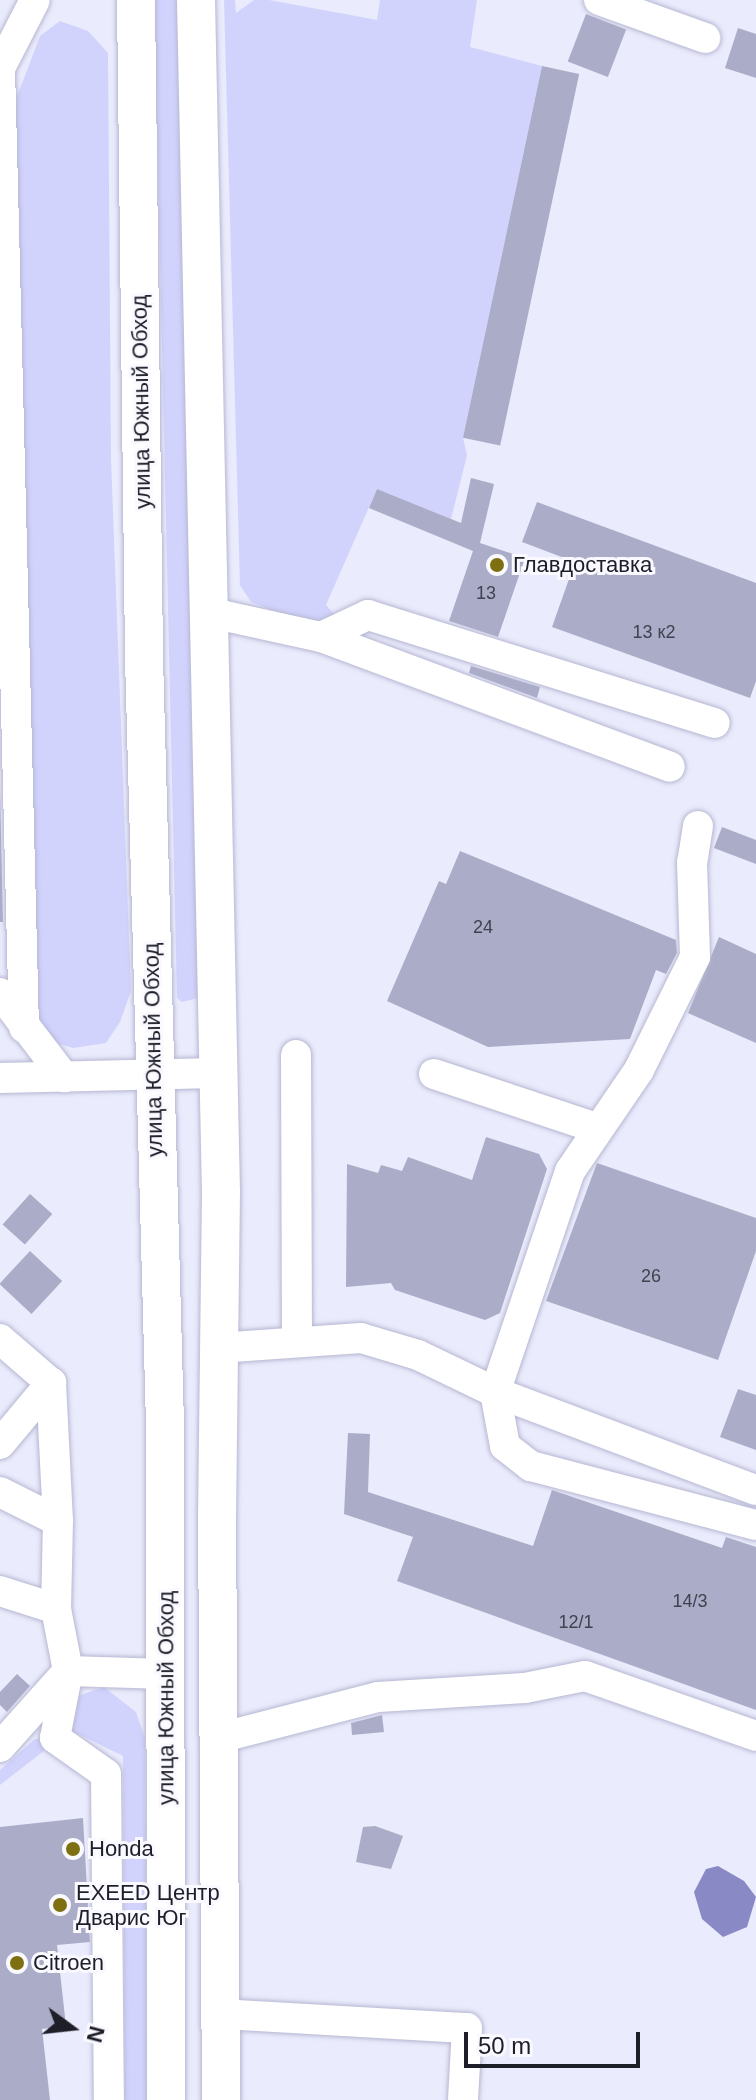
<!DOCTYPE html>
<meta charset="utf-8">
<style>
body{margin:0}
#map{position:relative;width:756px;height:2100px;overflow:hidden;background:#eaebfc;font-family:Helvetica,sans-serif}
div>[style]{position:absolute}
.green>*{inset:0;background:#d2d3fd}
.water>*{inset:0;background:#8989c6}
.building>*{inset:0;background:#abacc7;transform-origin:0 0}
.roads{filter:drop-shadow(0 0 2px #b6b7d2) drop-shadow(0 0 2px #b6b7d2)}
.minor>*{height:30px;margin:-15px;padding:0 15px;transform-origin:15px;border-radius:15px;background:#fff}
.major>*{height:38px;margin:-19px;padding:0 19px;transform-origin:19px;border-radius:19px;background:#fff}
.dots>*{width:22px;height:22px;translate:-50% -50%;box-sizing:border-box;border:4px solid #f9f9ff;border-radius:50%}
span{translate:-50% -50%;white-space:nowrap;text-align:center;line-height:1.15;-webkit-text-stroke:6px #f9f9ff;paint-order:stroke}
.number-label{font-size:18px;color:#404250}
.number-label span{-webkit-text-stroke-width:0}
.street-label{font-size:22px;color:#1d1e28}
.poi-label{font-size:22px;color:#1d1e28}
.left{translate:0 -50%;text-align:left}
.north{position:absolute;left:32px;top:1988px;width:80px;height:80px;-webkit-text-stroke:6px #f9f9ff;paint-order:stroke;rotate:105deg;font-size:22px;font-weight:700;line-height:32px;text-align:center;color:#1d1e28}
.north::after{content:'';display:block;margin:auto;width:28px;height:36px;background:#1d1e28;clip-path:polygon(50% 0,100% 100%,50% 72%,0 100%)}
.scale{position:absolute;left:464px;top:2032px;width:176px;height:36px;box-sizing:border-box;border:4px solid #1d1e28;border-top:0;padding-left:10px;font-size:24px;line-height:28px;white-space:nowrap;color:#1d1e28;-webkit-text-stroke:6px #f9f9ff;paint-order:stroke}
</style>
<div id="map">
<div class="green">
<div style="clip-path:polygon(154px 0,177px 0,198px 998px,182px 1002px,177px 998px)"></div>
<div style="clip-path:polygon(224px 0,235px 0,236px 13px,254px 0,269px 0,377px 20px,380px 0,477px 0,470px 47px,542px 66px,463px 438px,467px 455px,451px 519px,377px 489px,326px 605px,334px 614px,309px 624px,251px 602px,240px 585px)"></div>
<div style="clip-path:polygon(60px 21px,88px 31px,108px 53px,111px 459px,131px 991px,120px 1022px,106px 1043px,73px 1048px,49px 1041px,30px 1007px,10px 115px,40px 36px)"></div>
<div style="clip-path:polygon(104px 1687px,136px 1712px,145px 1738px,147px 2100px,125px 2100px,123px 1756px,72px 1731px,78px 1696px)"></div>
<div style="clip-path:polygon(35px 1739px,41px 1739px,45px 1750px,0 1785px,0 1770px)"></div>
</div>
<div class="water">
<div style="clip-path:polygon(718px 1866px,744px 1881px,756px 1897px,747px 1927px,723px 1937px,702px 1919px,694px 1892px,706px 1869px)"></div>
</div>
<div class="building">
<div style="left:586px;top:14px;width:43px;height:51px;rotate:21deg"></div>
<div style="clip-path:polygon(738px 28px,756px 34px,756px 78px,725px 68px)"></div>
<div style="left:542px;top:66px;width:38px;height:380px;rotate:12deg"></div>
<div style="clip-path:polygon(471px 478px,494px 484px,480px 543px,525px 558px,498px 637px,449px 621px,473px 551px,369px 508px,377px 489px,461px 523px)"></div>
<div style="clip-path:polygon(537px 502px,756px 583px,756px 681px,750px 698px,552px 627px,575px 562px,522px 542px)"></div>
<div style="clip-path:polygon(471px 666px,540px 687px,537px 698px,469px 673px)"></div>
<div style="clip-path:polygon(0 788px,3px 922px,0 922px)"></div>
<div style="clip-path:polygon(722px 827px,756px 840px,756px 864px,714px 848px)"></div>
<div style="clip-path:polygon(460px 851px,676px 940px,677px 953px,666px 974px,656px 970px,630px 1039px,488px 1047px,387px 1001px,439px 881px,446px 884px)"></div>
<div style="clip-path:polygon(719px 937px,756px 954px,756px 1043px,688px 1013px)"></div>
<div style="clip-path:polygon(486px 1137px,539px 1154px,547px 1169px,500px 1313px,485px 1320px,395px 1290px,391px 1283px,346px 1287px,347px 1164px,378px 1173px,381px 1165px,402px 1171px,408px 1157px,472px 1180px)"></div>
<div style="clip-path:polygon(597px 1163px,756px 1218px,756px 1251px,718px 1360px,546px 1301px)"></div>
<div style="left:30px;top:1194px;width:30px;height:41px;rotate:42deg"></div>
<div style="left:30px;top:1251px;width:44px;height:45px;rotate:43deg"></div>
<div style="clip-path:polygon(738px 1389px,756px 1395px,756px 1450px,720px 1437px)"></div>
<div style="clip-path:polygon(348px 1433px,370px 1434px,368px 1492px,533px 1546px,552px 1490px,722px 1548px,726px 1537px,756px 1547px,756px 1710px,397px 1581px,413px 1537px,344px 1514px)"></div>
<div style="clip-path:polygon(17px 1674px,30px 1686px,7px 1712px,0 1705px,0 1692px)"></div>
<div style="clip-path:polygon(382px 1715px,384px 1732px,352px 1735px,351px 1723px)"></div>
<div style="clip-path:polygon(83px 1818px,90px 1942px,57px 1945px,66px 2026px,42px 2029px,50px 2100px,0 2100px,0 1827px)"></div>
<div style="clip-path:polygon(375px 1826px,403px 1836px,391px 1869px,356px 1862px,363px 1827px)"></div>
</div>
<div class="roads">
<div class="minor">
<div style="left:599px;top:0;width:113px;rotate:19.7deg"></div>
<div style="left:0;top:67px;width:961px;rotate:88.57deg"></div>
<div style="left:0;top:68px;width:76px;rotate:-62.8deg"></div>
<div style="left:207px;top:612px;width:117px;rotate:12.4deg"></div>
<div style="left:321px;top:637px;width:52px;rotate:-25.1deg"></div>
<div style="left:368px;top:615px;width:363px;rotate:17.3deg"></div>
<div style="left:321px;top:637px;width:372px;rotate:20.4deg"></div>
<div style="left:698px;top:826px;width:36px;rotate:99deg"></div>
<div style="left:692px;top:862px;width:95px;rotate:88.2deg"></div>
<div style="left:695px;top:957px;width:126px;rotate:116.4deg"></div>
<div style="left:639px;top:1070px;width:122px;rotate:124.3deg"></div>
<div style="left:570px;top:1171px;width:233px;rotate:108.7deg"></div>
<div style="left:495px;top:1392px;width:55px;rotate:79.5deg"></div>
<div style="left:505px;top:1446px;width:33px;rotate:38deg"></div>
<div style="left:531px;top:1466px;width:233px;rotate:14.7deg"></div>
<div style="left:0;top:993px;width:106px;rotate:52.7deg"></div>
<div style="left:296px;top:1055px;width:285px;rotate:89.8deg"></div>
<div style="left:434px;top:1074px;width:171px;rotate:18.4deg"></div>
<div style="left:0;top:1078px;width:217px;rotate:-1.3deg"></div>
<div style="left:0;top:1339px;width:67px;rotate:40.8deg"></div>
<div style="left:51px;top:1383px;width:138px;rotate:87.1deg"></div>
<div style="left:58px;top:1521px;width:88px;rotate:91.3deg"></div>
<div style="left:56px;top:1609px;width:63px;rotate:79deg"></div>
<div style="left:68px;top:1671px;width:98px;rotate:1.8deg"></div>
<div style="left:218px;top:1348px;width:143px;rotate:-4deg"></div>
<div style="left:361px;top:1338px;width:59px;rotate:16.6deg"></div>
<div style="left:418px;top:1355px;width:85px;rotate:25.7deg"></div>
<div style="left:495px;top:1392px;width:279px;rotate:20.6deg"></div>
<div style="left:0;top:1444px;width:80px;rotate:-50.1deg"></div>
<div style="left:0;top:1492px;width:65px;rotate:26.6deg"></div>
<div style="left:0;top:1591px;width:59px;rotate:17.8deg"></div>
<div style="left:219px;top:1738px;width:164px;rotate:-14.5deg"></div>
<div style="left:378px;top:1697px;width:147px;rotate:-3.5deg"></div>
<div style="left:525px;top:1688px;width:61px;rotate:-11.3deg"></div>
<div style="left:585px;top:1676px;width:181px;rotate:19.3deg"></div>
<div style="left:0;top:1747px;width:102px;rotate:-48.2deg"></div>
<div style="left:68px;top:1671px;width:68px;rotate:101deg"></div>
<div style="left:55px;top:1738px;width:62px;rotate:35.2deg"></div>
<div style="left:106px;top:1774px;width:326px;rotate:89.5deg"></div>
<div style="left:221px;top:2014px;width:246px;rotate:3.3deg"></div>
<div style="left:467px;top:2028px;width:72px;rotate:93.2deg"></div>
</div>
<div class="major">
<div style="left:136px;top:0;width:658px;rotate:89.3deg"></div>
<div style="left:144px;top:658px;width:768px;rotate:88.43deg"></div>
<div style="left:165px;top:1426px;width:674px;rotate:89.91deg"></div>
<div style="left:196px;top:0;width:1191px;rotate:88.8deg"></div>
<div style="left:221px;top:1191px;width:322px;rotate:90.7deg"></div>
<div style="left:217px;top:1513px;width:587px;rotate:89.61deg"></div>
</div>
</div>
<div class="dots">
<div style="left:497px;top:565px;background:#7e7010"></div>
<div style="left:73px;top:1849px;background:#7e7010"></div>
<div style="left:60px;top:1905px;background:#7e7010"></div>
<div style="left:17px;top:1963px;background:#7e7010"></div>
</div>
<div class="number-label">
<span style="left:486px;top:593px">13</span>
<span style="left:654px;top:632px">13 к2</span>
<span style="left:483px;top:927px">24</span>
<span style="left:651px;top:1276px">26</span>
<span style="left:690px;top:1601px">14/3</span>
<span style="left:576px;top:1622px">12/1</span>
</div>
<div class="street-label">
<span style="left:141px;top:402px;rotate:-91deg">улица Южный Обход</span>
<span style="left:153px;top:1050px;rotate:-91deg">улица Южный Обход</span>
<span style="left:166px;top:1698px;rotate:-90deg">улица Южный Обход</span>
</div>
<div class="poi-label">
<span class="left" style="left:513px;top:565px">Главдоставка</span>
<span class="left" style="left:89px;top:1849px">Honda</span>
<span class="left" style="left:76px;top:1905px">EXEED Центр<br>Дварис Юг</span>
<span class="left" style="left:33px;top:1963px">Citroen</span>
</div>
<div class="north">N</div>
<div class="scale">50 m</div>
</div>
